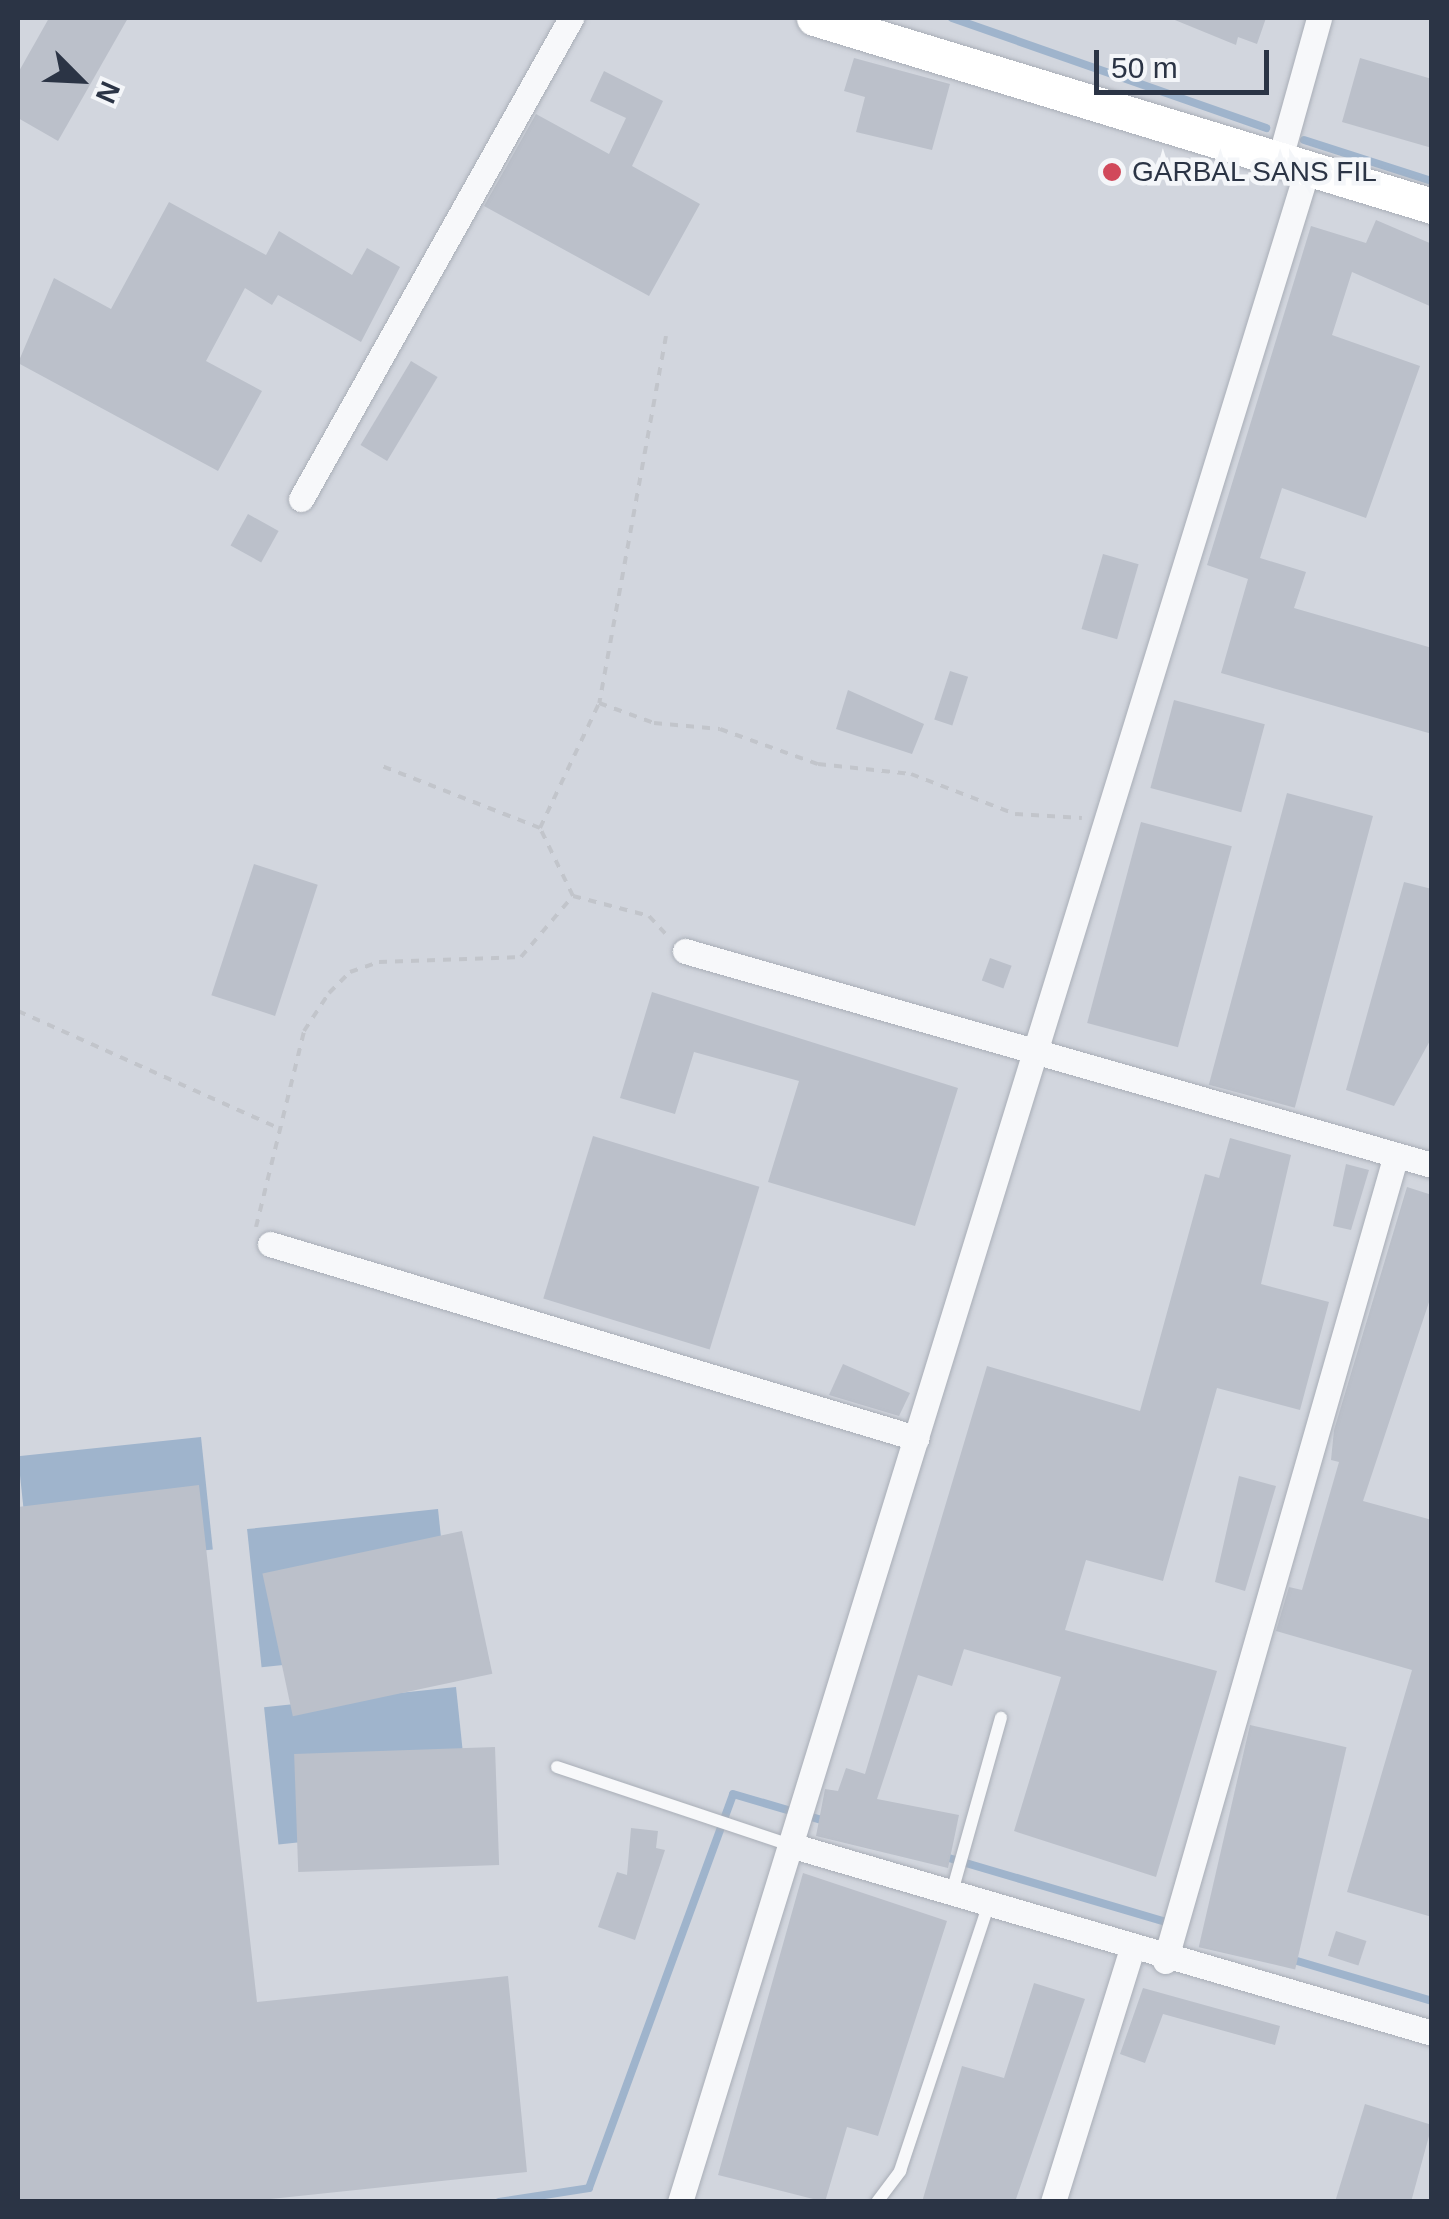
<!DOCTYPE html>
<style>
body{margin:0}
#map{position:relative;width:1449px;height:2219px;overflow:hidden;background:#e4e7ec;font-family:Arial,sans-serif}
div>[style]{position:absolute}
.built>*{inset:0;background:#d2d6de;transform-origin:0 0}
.water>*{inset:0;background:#9fb4cc;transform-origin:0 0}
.stream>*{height:8px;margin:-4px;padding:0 4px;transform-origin:4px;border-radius:4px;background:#9fb4cc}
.building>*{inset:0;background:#bbc0ca;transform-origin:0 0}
.path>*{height:4px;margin-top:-2px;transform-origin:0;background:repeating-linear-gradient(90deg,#c2c5cb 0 8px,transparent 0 16px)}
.roads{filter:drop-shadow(0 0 2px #a9aeb7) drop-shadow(0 0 2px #a9aeb7)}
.lane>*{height:12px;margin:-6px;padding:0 6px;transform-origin:6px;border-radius:6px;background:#f7f8fa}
.street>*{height:25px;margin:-12.5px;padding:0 12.5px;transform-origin:12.5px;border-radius:12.5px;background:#f7f8fa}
.secondary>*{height:35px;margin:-17.5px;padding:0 17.5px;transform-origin:17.5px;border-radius:17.5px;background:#fff}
.dots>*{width:28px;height:28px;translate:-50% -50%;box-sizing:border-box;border:5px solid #f4f6f9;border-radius:50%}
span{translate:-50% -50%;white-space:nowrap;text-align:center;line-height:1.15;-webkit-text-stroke:9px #f4f6f9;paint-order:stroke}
.poi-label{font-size:28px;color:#2b3445}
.left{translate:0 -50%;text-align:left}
.frame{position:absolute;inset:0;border:20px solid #2b3445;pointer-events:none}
.north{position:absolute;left:30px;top:30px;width:100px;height:100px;-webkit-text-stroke:8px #f4f6f9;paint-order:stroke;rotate:114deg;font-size:28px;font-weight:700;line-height:40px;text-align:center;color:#2b3445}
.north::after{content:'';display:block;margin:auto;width:35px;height:45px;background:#2b3445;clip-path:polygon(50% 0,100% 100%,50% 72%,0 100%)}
.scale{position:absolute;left:1094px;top:50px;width:175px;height:45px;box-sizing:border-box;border:5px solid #2b3445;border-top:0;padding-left:12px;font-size:30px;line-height:35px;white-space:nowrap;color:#2b3445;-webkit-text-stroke:8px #f4f6f9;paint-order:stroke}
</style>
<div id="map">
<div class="built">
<div style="left:18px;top:18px;width:1413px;height:2183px"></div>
</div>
<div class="water">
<div style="left:201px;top:1437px;width:113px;height:184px;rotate:84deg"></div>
<div style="left:438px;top:1509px;width:139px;height:192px;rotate:84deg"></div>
<div style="left:456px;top:1687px;width:138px;height:193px;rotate:84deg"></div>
</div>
<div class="stream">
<div style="left:952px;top:18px;width:333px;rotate:19.3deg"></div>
<div style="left:1304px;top:140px;width:134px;rotate:17.8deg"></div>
<div style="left:942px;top:1856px;width:241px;rotate:16.4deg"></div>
<div style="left:1287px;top:1958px;width:151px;rotate:16.5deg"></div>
<div style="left:499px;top:2202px;width:91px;rotate:-8.8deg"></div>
<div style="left:589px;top:2188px;width:419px;rotate:-69.9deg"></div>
<div style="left:733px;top:1794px;width:99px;rotate:16.4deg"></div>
</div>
<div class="building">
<div style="clip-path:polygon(49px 18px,128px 18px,58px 141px,18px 118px,18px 73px)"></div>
<div style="clip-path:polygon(1170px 18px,1266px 18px,1257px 44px,1238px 37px,1236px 45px)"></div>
<div style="clip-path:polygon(854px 58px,950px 84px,932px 150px,856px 132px,865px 97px,844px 91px)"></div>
<div style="clip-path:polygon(1360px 58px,1432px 79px,1432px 148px,1342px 122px)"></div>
<div style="clip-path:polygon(604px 71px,663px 101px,632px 166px,700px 204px,649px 296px,484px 206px,536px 114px,609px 154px,626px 118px,590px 101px)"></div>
<div style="clip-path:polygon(169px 202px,266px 255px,279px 231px,352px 275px,367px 248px,400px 267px,361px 342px,278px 295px,272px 305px,245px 288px,206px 361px,262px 391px,218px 471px,18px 363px,54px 278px,111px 309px)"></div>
<div style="clip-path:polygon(1376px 220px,1432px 244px,1432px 307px,1352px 272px,1332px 335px,1420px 366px,1366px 518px,1282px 488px,1260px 558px,1306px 572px,1294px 608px,1432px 648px,1432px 734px,1221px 673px,1248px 579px,1207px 565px,1311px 226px,1366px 243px)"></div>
<div style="left:411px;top:361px;width:31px;height:98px;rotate:31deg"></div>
<div style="left:248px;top:514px;width:35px;height:36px;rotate:29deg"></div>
<div style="left:1103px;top:554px;width:37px;height:78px;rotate:16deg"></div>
<div style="left:950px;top:671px;width:19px;height:51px;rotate:18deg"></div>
<div style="clip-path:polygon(848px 690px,924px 724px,912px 754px,836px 729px)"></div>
<div style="left:1174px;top:700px;width:94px;height:91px;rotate:15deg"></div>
<div style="left:1287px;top:793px;width:89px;height:302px;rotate:15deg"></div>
<div style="left:1141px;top:822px;width:94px;height:208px;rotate:15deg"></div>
<div style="left:254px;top:864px;width:67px;height:138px;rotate:18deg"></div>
<div style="clip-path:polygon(1404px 882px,1432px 889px,1432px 1037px,1394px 1106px,1346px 1090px)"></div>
<div style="left:990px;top:958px;width:23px;height:24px;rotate:20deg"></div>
<div style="clip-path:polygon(652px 992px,958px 1088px,915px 1226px,768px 1182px,799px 1081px,694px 1052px,675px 1114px,620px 1098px)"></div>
<div style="left:593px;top:1136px;width:174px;height:170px;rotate:17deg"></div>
<div style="clip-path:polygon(1230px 1138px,1291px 1155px,1261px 1284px,1329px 1302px,1300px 1410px,1217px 1388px,1163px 1581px,1086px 1560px,1065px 1630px,1217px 1671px,1156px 1877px,1014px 1831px,1061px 1677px,964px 1649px,952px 1686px,918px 1675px,877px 1799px,959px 1815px,948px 1868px,816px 1836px,825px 1789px,838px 1791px,846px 1768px,865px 1774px,987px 1366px,1140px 1411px,1205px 1174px,1219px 1178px)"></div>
<div style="clip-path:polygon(1346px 1164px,1369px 1170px,1351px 1230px,1333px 1226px)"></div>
<div style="clip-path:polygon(1407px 1187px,1432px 1195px,1432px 1293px,1363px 1501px,1432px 1520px,1432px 1917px,1347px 1892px,1412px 1670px,1276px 1631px,1289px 1587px,1302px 1590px,1339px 1462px,1331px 1460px,1334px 1430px)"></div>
<div style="clip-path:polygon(843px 1364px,910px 1393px,899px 1416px,829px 1395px)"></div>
<div style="clip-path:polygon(1239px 1476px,1276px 1486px,1245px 1591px,1215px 1582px)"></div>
<div style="clip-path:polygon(199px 1485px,257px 2002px,508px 1976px,527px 2172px,241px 2202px,18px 2202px,18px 1507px)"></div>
<div style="left:462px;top:1531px;width:146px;height:204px;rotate:78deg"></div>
<div style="left:1250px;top:1725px;width:99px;height:228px;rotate:13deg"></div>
<div style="left:495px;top:1747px;width:118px;height:201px;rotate:88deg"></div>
<div style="clip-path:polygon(631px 1828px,658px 1831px,656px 1848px,665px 1850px,635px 1940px,598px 1927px,617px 1872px,627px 1875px)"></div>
<div style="clip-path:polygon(803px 1873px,947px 1921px,878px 2136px,847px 2127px,825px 2202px,718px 2175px)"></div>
<div style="left:1336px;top:1931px;width:32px;height:26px;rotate:18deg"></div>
<div style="clip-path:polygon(1034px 1983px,1085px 1999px,1015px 2202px,922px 2202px,962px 2066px,1004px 2078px)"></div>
<div style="clip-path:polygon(1143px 1988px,1280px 2026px,1275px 2045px,1163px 2014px,1145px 2063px,1120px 2054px)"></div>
<div style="clip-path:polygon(1365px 2104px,1432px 2125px,1411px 2202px,1335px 2202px)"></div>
</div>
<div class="path">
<div style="left:666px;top:336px;width:373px;rotate:100.3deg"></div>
<div style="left:599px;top:703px;width:59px;rotate:20deg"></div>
<div style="left:654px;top:723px;width:66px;rotate:5.2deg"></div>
<div style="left:720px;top:729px;width:104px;rotate:19.7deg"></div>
<div style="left:818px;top:764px;width:94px;rotate:6.1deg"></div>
<div style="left:911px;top:774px;width:111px;rotate:21deg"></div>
<div style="left:1015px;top:814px;width:67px;rotate:3.4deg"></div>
<div style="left:540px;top:828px;width:138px;rotate:-64.7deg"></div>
<div style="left:573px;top:896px;width:79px;rotate:14.7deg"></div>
<div style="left:649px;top:916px;width:26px;rotate:47deg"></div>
<div style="left:18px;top:1011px;width:283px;rotate:24.2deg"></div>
<div style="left:256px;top:1227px;width:202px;rotate:-76.2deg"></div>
<div style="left:304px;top:1031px;width:45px;rotate:-56.7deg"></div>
<div style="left:329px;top:993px;width:30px;rotate:-45deg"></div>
<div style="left:350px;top:972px;width:31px;rotate:-19deg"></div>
<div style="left:379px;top:962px;width:142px;rotate:-2deg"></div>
<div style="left:521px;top:957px;width:80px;rotate:-49.6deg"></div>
<div style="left:573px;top:896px;width:76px;rotate:-115.9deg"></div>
<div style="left:540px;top:828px;width:175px;rotate:-158.6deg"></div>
</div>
<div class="roads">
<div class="lane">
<div style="left:557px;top:1767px;width:246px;rotate:18.5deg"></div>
<div style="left:952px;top:1892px;width:181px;rotate:-74.3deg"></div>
<div style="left:877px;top:2202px;width:39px;rotate:-53deg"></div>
<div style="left:900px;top:2171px;width:282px;rotate:-71.6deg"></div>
</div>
<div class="street">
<div style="left:1280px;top:158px;width:145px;rotate:-74.4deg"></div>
<div style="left:301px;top:499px;width:552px;rotate:-60.69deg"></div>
<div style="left:685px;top:951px;width:777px;rotate:15.99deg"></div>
<div style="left:270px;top:1244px;width:675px;rotate:16.72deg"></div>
<div style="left:790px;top:1845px;width:669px;rotate:16.32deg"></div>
<div style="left:1165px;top:1961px;width:838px;rotate:-74.01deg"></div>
<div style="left:680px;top:2202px;width:2130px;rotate:-72.85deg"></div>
<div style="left:1053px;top:2202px;width:263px;rotate:-72.7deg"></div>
</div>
<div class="secondary">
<div style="left:814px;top:18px;width:646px;rotate:16.92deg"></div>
</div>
</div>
<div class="dots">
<div style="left:1112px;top:172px;background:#d1495b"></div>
</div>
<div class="poi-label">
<span class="left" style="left:1132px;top:172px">GARBAL SANS FIL</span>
</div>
<div class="frame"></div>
<div class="north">N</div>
<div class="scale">50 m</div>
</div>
